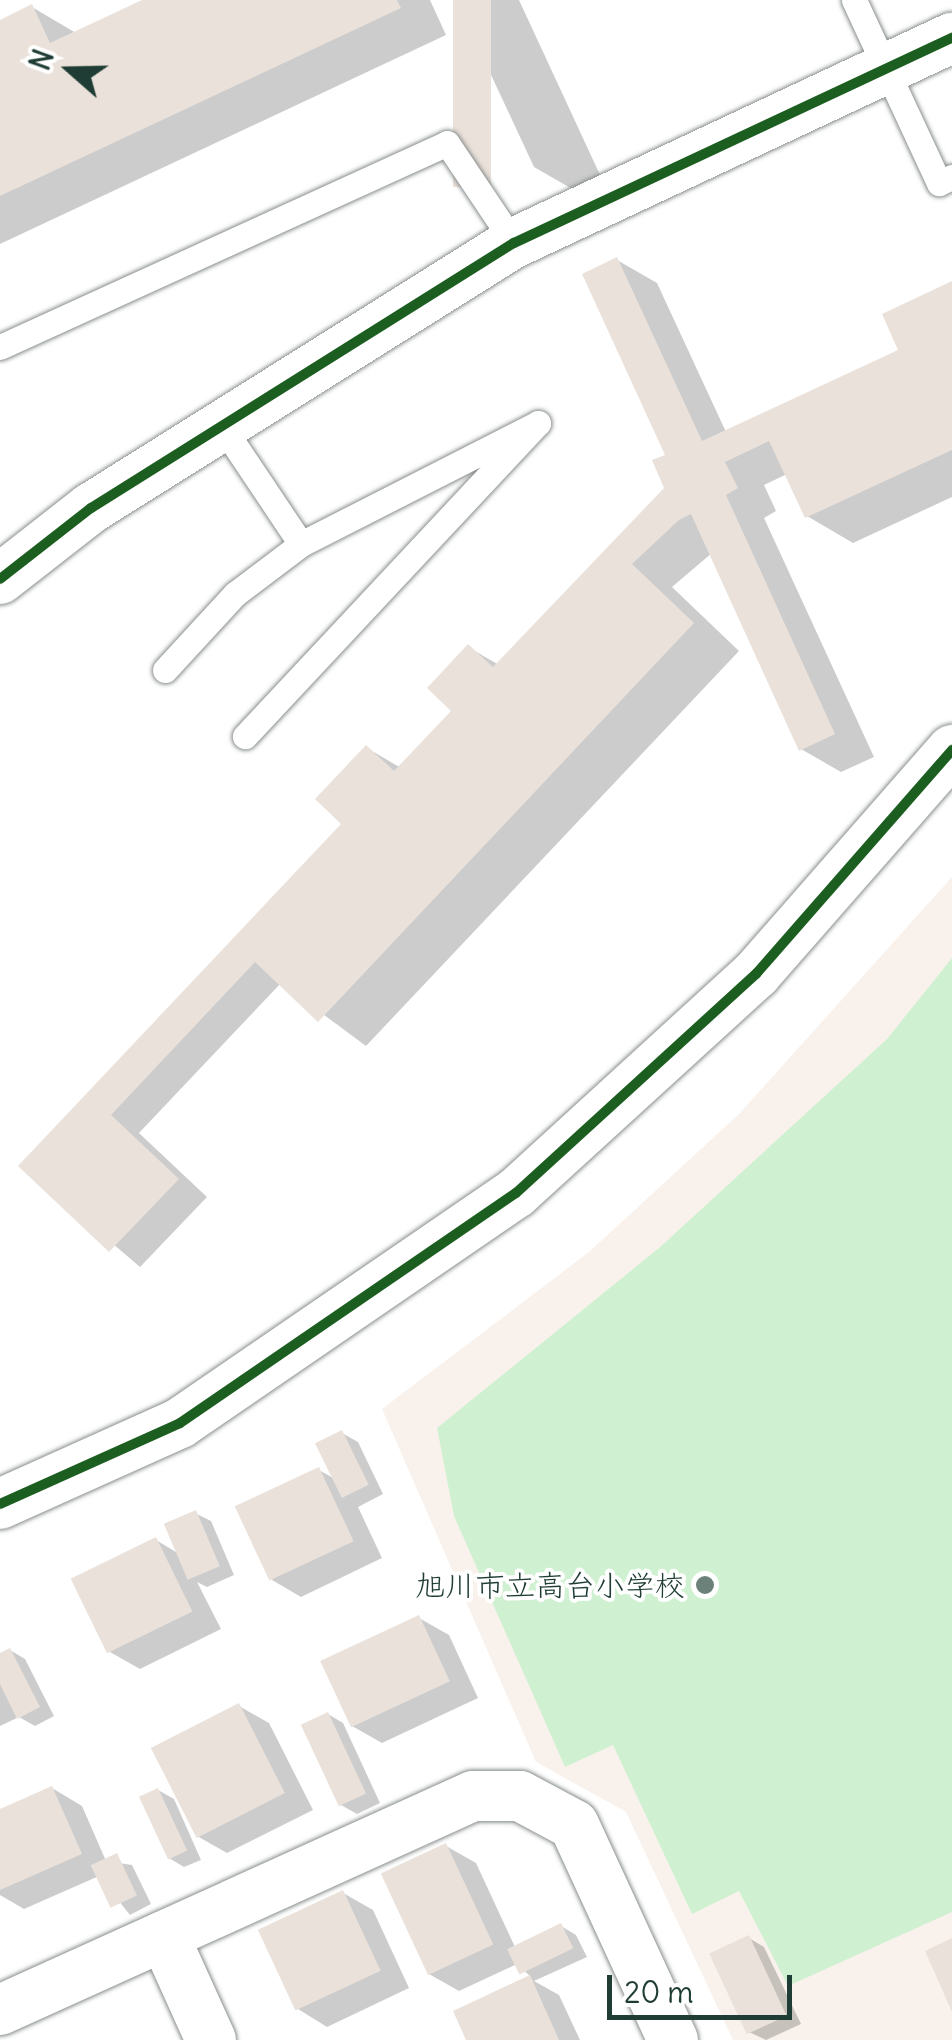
<!DOCTYPE html>
<meta charset="utf-8">
<style>
body{margin:0}
#map{position:relative;width:952px;height:2040px;overflow:hidden;background:#fff;font-family:Delius,"Klee One",sans-serif}
div>[style]{position:absolute}
.built>*{inset:0;background:#f9f2ec}
.green>*{inset:0;background:#d0f1d1}
.shadow>*{inset:0;background:#0003}
.building>*{inset:0;background:#eae1da;transform-origin:0 0}
.roads{filter:drop-shadow(0 0 2px #898f8d) drop-shadow(0 0 2px #898f8d)}
.lane>*{height:25px;margin:-12.5px;padding:0 12.5px;transform-origin:12.5px;border-radius:12.5px;background:#fff}
.street>*{height:50px;margin:-25px;padding:0 25px;transform-origin:25px;border-radius:25px;background:#fff}
.cycleway>*{height:10px;margin:-5px;padding:0 5px;transform-origin:5px;border-radius:5px;background:#1b5e20}
.dots>*{width:28px;height:28px;translate:-50% -50%;box-sizing:border-box;border:5px solid #fff;border-radius:50%}
span{translate:-50% -50%;white-space:nowrap;text-align:center;line-height:1.15;-webkit-text-stroke:8px #fff;paint-order:stroke}
.poi-label{font-size:30px;color:#1f3d34}
.right{translate:-100% -50%;text-align:right}
.north{position:absolute;left:20px;top:20px;width:100px;height:100px;-webkit-text-stroke:8px #fff;paint-order:stroke;rotate:290deg;font-size:28px;font-weight:700;line-height:40px;text-align:center;color:#1f3d34}
.north::after{content:'';display:block;margin:auto;width:35px;height:45px;background:#1f3d34;clip-path:polygon(50% 0,100% 100%,50% 72%,0 100%)}
.scale{position:absolute;left:607px;top:1975px;width:185px;height:45px;box-sizing:border-box;border:5px solid #1f3d34;border-top:0;padding-left:12px;font-size:30px;line-height:35px;white-space:nowrap;color:#1f3d34;-webkit-text-stroke:8px #fff;paint-order:stroke}
</style>
<div id="map">
<div class="built">
<div style="clip-path:polygon(952px 877px,952px 2040px,733px 2040px,626px 1812px,536px 1762px,382px 1409px,589px 1252px,739px 1114px)"></div>
</div>
<div class="green">
<div style="clip-path:polygon(952px 958px,952px 1912px,788px 1986px,739px 1891px,692px 1914px,613px 1745px,565px 1767px,454px 1516px,437px 1428px,659px 1248px,887px 1039px)"></div>
</div>
<div class="shadow">
<div style="clip-path:polygon(148px 0,430px 0,446px 35px,0 244px,0 22px,32px 7px,76px 33px)"></div>
<div style="clip-path:polygon(456px 0,519px 0,601px 177px,574px 190px,534px 167px)"></div>
<div style="clip-path:polygon(617px 260px,657px 283px,726px 432px,901px 351px,952px 284px,952px 497px,853px 543px,807px 516px,787px 474px,764px 485px,776px 511px,764px 518px,874px 757px,841px 772px,801px 749px,712px 553px,672px 587px,739px 651px,366px 1046px,281px 983px,139px 1133px,207px 1197px,140px 1267px,22px 1166px,344px 824px,367px 748px,401px 768px,455px 711px,468px 647px,499px 665px,667px 488px,669px 456px)"></div>
<div style="clip-path:polygon(342px 1433px,358px 1442px,383px 1494px,358px 1507px,382px 1558px,301px 1597px,272px 1580px,319px 1470px,335px 1479px)"></div>
<div style="clip-path:polygon(195px 1513px,211px 1521px,234px 1575px,207px 1587px,197px 1582px,221px 1629px,140px 1669px,110px 1652px,156px 1540px,181px 1555px)"></div>
<div style="clip-path:polygon(419px 1618px,449px 1635px,478px 1698px,382px 1743px,352px 1726px)"></div>
<div style="clip-path:polygon(10px 1650px,25px 1659px,54px 1716px,35px 1726px,19px 1717px,0 1726px,0 1655px)"></div>
<div style="clip-path:polygon(239px 1706px,269px 1723px,313px 1810px,227px 1853px,197px 1836px)"></div>
<div style="clip-path:polygon(328px 1714px,343px 1723px,380px 1803px,357px 1814px,341px 1805px)"></div>
<div style="clip-path:polygon(52px 1788px,82px 1806px,106px 1861px,132px 1865px,151px 1904px,130px 1915px,99px 1876px,24px 1909px,0 1895px,0 1811px)"></div>
<div style="clip-path:polygon(158px 1790px,174px 1799px,201px 1860px,184px 1867px,169px 1858px)"></div>
<div style="clip-path:polygon(446px 1846px,476px 1863px,515px 1947px,561px 1926px,576px 1935px,587px 1957px,534px 1981px,559px 1995px,580px 2040px,469px 2040px,456px 2012px,531px 1977px,517px 1964px,459px 1991px,429px 1974px)"></div>
<div style="clip-path:polygon(343px 1893px,373px 1910px,409px 1988px,327px 2027px,298px 2009px)"></div>
<div style="clip-path:polygon(749px 1938px,764px 1947px,801px 2024px,766px 2040px,749px 2032px)"></div>
</div>
<div class="building">
<div style="clip-path:polygon(142px 0,397px 0,401px 8px,0 196px,0 20px,32px 4px,50px 43px)"></div>
<div style="left:453px;top:0;width:38px;height:187px"></div>
<div style="clip-path:polygon(617px 257px,702px 441px,898px 350px,882px 314px,952px 281px,952px 450px,805px 518px,769px 441px,725px 462px,738px 488px,726px 495px,835px 734px,799px 751px,691px 514px,679px 520px,632px 564px,694px 623px,318px 1022px,255px 962px,111px 1115px,179px 1179px,109px 1252px,18px 1166px,341px 824px,315px 799px,366px 745px,394px 771px,451px 711px,427px 688px,468px 644px,493px 667px,664px 488px,652px 460px,665px 455px,582px 274px)"></div>
<div style="left:342px;top:1430px;width:61px;height:30px;rotate:64deg"></div>
<div style="left:319px;top:1467px;width:82px;height:93px;rotate:65deg"></div>
<div style="left:196px;top:1510px;width:61px;height:35px;rotate:67deg"></div>
<div style="left:156px;top:1537px;width:83px;height:95px;rotate:64deg"></div>
<div style="left:419px;top:1615px;width:73px;height:109px;rotate:65deg"></div>
<div style="clip-path:polygon(10px 1648px,40px 1707px,17px 1719px,0 1684px,0 1653px)"></div>
<div style="left:239px;top:1703px;width:101px;height:99px;rotate:63deg"></div>
<div style="left:328px;top:1712px;width:90px;height:30px;rotate:65deg"></div>
<div style="clip-path:polygon(52px 1786px,82px 1854px,0 1890px,0 1809px)"></div>
<div style="left:158px;top:1788px;width:69px;height:21px;rotate:65deg"></div>
<div style="left:446px;top:1843px;width:112px;height:72px;rotate:65deg"></div>
<div style="left:117px;top:1853px;width:47px;height:29px;rotate:65deg"></div>
<div style="left:343px;top:1890px;width:89px;height:94px;rotate:65deg"></div>
<div style="left:561px;top:1923px;width:28px;height:60px;rotate:64deg"></div>
<div style="left:749px;top:1935px;width:89px;height:44px;rotate:65deg"></div>
<div style="clip-path:polygon(952px 1938px,952px 2012px,925px 1951px)"></div>
<div style="clip-path:polygon(530px 1975px,559px 2040px,466px 2040px,453px 2011px)"></div>
</div>
<div class="roads">
<div class="lane">
<div style="left:854px;top:0;width:202px;rotate:65.1deg"></div>
<div style="left:939px;top:183px;width:14px;rotate:-25deg"></div>
<div style="left:0;top:347px;width:491px;rotate:-24.5deg"></div>
<div style="left:447px;top:143px;width:120px;rotate:56.2deg"></div>
<div style="left:224px;top:429px;width:138px;rotate:56.2deg"></div>
<div style="left:301px;top:544px;width:266px;rotate:-27deg"></div>
<div style="left:538px;top:423px;width:429px;rotate:133.1deg"></div>
<div style="left:165px;top:670px;width:103px;rotate:-47.4deg"></div>
<div style="left:235px;top:594px;width:83px;rotate:-37.1deg"></div>
</div>
<div class="street">
<div style="left:0;top:579px;width:115px;rotate:-38deg"></div>
<div style="left:91px;top:508px;width:499px;rotate:-32.1deg"></div>
<div style="left:514px;top:243px;width:484px;rotate:-25.1deg"></div>
<div style="left:0;top:1504px;width:197px;rotate:-24.2deg"></div>
<div style="left:180px;top:1423px;width:407px;rotate:-34.4deg"></div>
<div style="left:516px;top:1193px;width:325px;rotate:-42.4deg"></div>
<div style="left:756px;top:974px;width:298px;rotate:-48.8deg"></div>
<div style="left:164px;top:1936px;width:114px;rotate:65.7deg"></div>
<div style="left:0;top:2010px;width:519px;rotate:-24.34deg"></div>
<div style="left:473px;top:1796px;width:47px"></div>
<div style="left:520px;top:1796px;width:61px;rotate:28.2deg"></div>
<div style="left:574px;top:1825px;width:237px;rotate:65.3deg"></div>
</div>
</div>
<div class="cycleway">
<div style="left:0;top:579px;width:115px;rotate:-38deg"></div>
<div style="left:91px;top:508px;width:499px;rotate:-32.1deg"></div>
<div style="left:514px;top:243px;width:484px;rotate:-25.1deg"></div>
<div style="left:0;top:1504px;width:197px;rotate:-24.2deg"></div>
<div style="left:180px;top:1423px;width:407px;rotate:-34.4deg"></div>
<div style="left:516px;top:1193px;width:325px;rotate:-42.4deg"></div>
<div style="left:756px;top:974px;width:298px;rotate:-48.8deg"></div>
</div>
<div class="dots">
<div style="left:705px;top:1585px;background:#6d817b"></div>
</div>
<div class="poi-label">
<span class="right" style="left:685px;top:1585px">旭川市立高台小学校</span>
</div>
<div class="north">N</div>
<div class="scale">20 m</div>
</div>
